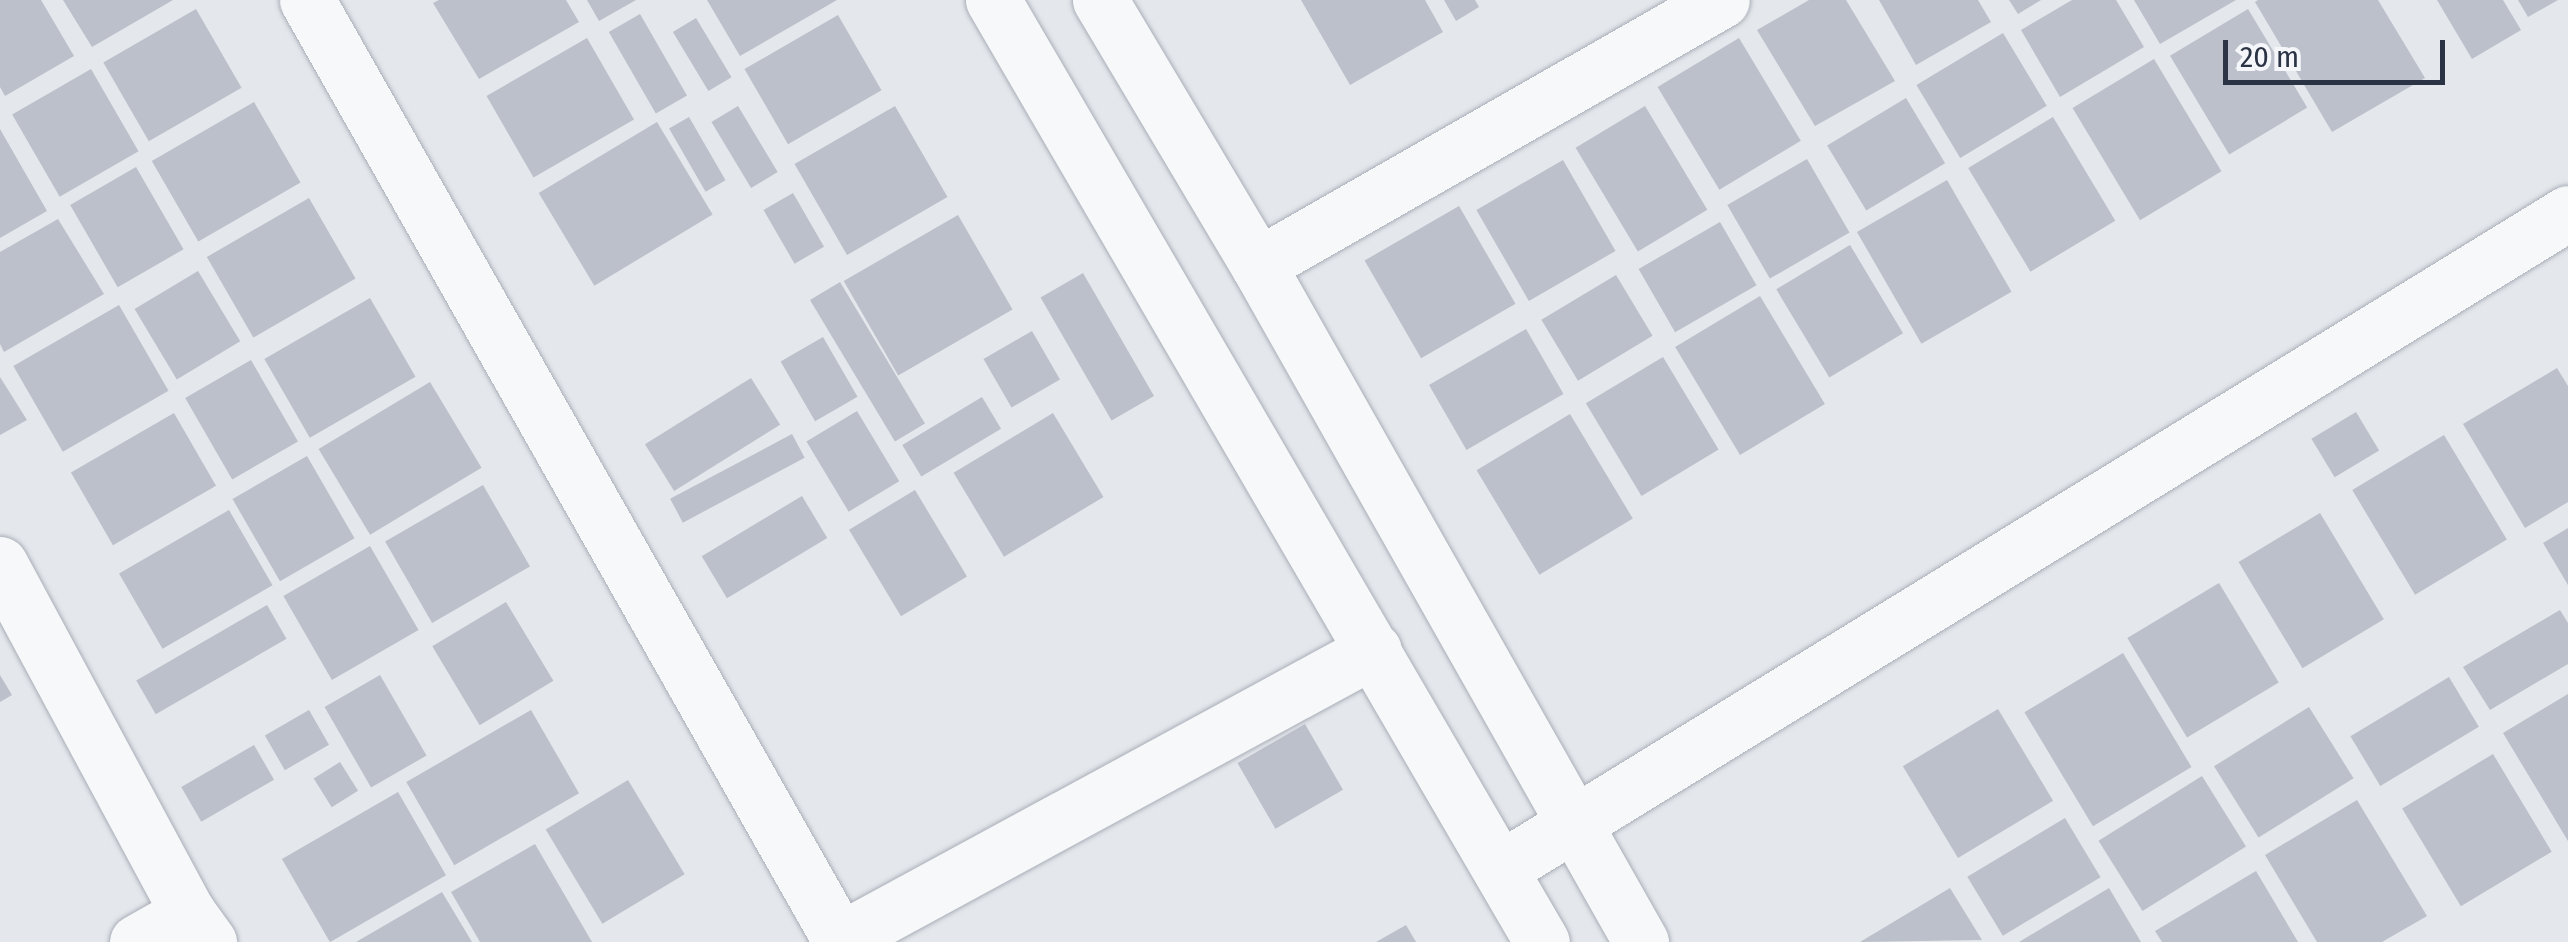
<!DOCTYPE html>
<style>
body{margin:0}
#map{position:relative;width:2568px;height:942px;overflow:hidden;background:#e4e7ec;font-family:"Fira Sans Condensed",sans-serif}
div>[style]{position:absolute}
.building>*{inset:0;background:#bbc0ca;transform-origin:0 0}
.roads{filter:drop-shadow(0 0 2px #a9aeb7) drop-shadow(0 0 2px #a9aeb7)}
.minor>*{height:55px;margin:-27.5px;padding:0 27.5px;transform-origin:27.5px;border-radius:27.5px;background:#f7f8fa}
.tertiary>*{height:55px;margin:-27.5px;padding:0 27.5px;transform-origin:27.5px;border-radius:27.5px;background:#f7f8fa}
span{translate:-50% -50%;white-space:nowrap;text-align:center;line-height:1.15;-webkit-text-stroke:8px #f4f6f9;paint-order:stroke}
.scale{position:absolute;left:2223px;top:40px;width:222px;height:45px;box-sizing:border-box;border:5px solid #2b3445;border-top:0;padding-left:12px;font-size:30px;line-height:35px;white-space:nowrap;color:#2b3445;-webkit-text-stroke:8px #f4f6f9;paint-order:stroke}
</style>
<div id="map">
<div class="building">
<div style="clip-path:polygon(0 0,41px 0,74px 56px,5px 96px,0 87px)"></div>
<div style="clip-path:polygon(63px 0,173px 0,92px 47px)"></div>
<div style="clip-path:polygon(439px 0,566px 0,579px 22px,479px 79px,433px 3px)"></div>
<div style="clip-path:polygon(587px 0,636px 0,599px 21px)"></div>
<div style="clip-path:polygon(707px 0,837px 0,740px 56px)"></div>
<div style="clip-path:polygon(1301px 0,1425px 0,1443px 32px,1350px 85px)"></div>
<div style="clip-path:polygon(1444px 0,1475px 0,1479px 7px,1456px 21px)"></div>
<div style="clip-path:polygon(1809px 0,1846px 0,1895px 81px,1815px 126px,1757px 30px)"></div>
<div style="clip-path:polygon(1879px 0,1978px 0,1991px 22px,1916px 65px)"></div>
<div style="clip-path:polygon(2009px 0,2041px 0,2018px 14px)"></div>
<div style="clip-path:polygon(2072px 0,2116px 0,2144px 47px,2060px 97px,2021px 30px)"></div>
<div style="clip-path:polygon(2134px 0,2236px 0,2160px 44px)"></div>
<div style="clip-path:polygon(2258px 0,2378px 0,2425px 78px,2332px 132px,2255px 2px)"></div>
<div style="clip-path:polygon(2437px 0,2503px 0,2521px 30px,2472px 59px)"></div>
<div style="clip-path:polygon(2518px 0,2558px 0,2528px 17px)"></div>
<div style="left:196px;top:9px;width:91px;height:107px;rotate:60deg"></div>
<div style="left:2248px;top:9px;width:115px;height:91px;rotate:59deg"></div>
<div style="left:640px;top:14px;width:94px;height:36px;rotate:60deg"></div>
<div style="left:838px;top:15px;width:87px;height:108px;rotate:60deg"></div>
<div style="left:696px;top:18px;width:69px;height:27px;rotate:59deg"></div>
<div style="left:2003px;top:33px;width:85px;height:101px;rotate:59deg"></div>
<div style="left:587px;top:38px;width:94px;height:116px;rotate:60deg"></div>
<div style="left:1739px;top:38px;width:120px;height:95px;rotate:59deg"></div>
<div style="left:2154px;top:59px;width:131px;height:95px;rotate:59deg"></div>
<div style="left:91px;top:69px;width:95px;height:91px;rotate:60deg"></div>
<div style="left:1906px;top:98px;width:76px;height:92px;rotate:59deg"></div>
<div style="left:254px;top:102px;width:93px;height:118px;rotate:60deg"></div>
<div style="left:738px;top:106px;width:77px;height:31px;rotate:59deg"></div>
<div style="left:895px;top:106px;width:105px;height:116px;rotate:60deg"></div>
<div style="left:1645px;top:106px;width:121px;height:81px;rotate:59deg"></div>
<div style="left:689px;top:117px;width:73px;height:23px;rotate:60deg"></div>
<div style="left:2053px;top:117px;width:121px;height:99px;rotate:59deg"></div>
<div style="left:657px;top:122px;width:108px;height:138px;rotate:59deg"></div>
<div style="clip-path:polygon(0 129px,47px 211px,0 238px)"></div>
<div style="left:1807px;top:159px;width:85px;height:92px;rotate:60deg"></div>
<div style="left:1563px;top:160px;width:105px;height:100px;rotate:60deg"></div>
<div style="left:136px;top:167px;width:95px;height:76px;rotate:60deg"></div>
<div style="left:1947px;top:180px;width:129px;height:104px;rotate:60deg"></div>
<div style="left:793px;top:193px;width:62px;height:34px;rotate:60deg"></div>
<div style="left:309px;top:198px;width:93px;height:118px;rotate:60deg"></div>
<div style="left:1459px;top:206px;width:113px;height:109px;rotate:60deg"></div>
<div style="left:958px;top:215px;width:109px;height:132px;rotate:60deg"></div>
<div style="clip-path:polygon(58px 219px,104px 294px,4px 352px,0 344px,0 252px)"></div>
<div style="left:1720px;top:222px;width:73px;height:94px;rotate:60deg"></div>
<div style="left:1850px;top:245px;width:103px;height:86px;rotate:59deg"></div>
<div style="left:198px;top:271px;width:82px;height:74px;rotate:59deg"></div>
<div style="left:1083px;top:273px;width:142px;height:49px;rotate:60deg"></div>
<div style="left:1616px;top:275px;width:71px;height:87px;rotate:59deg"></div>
<div style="left:840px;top:282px;width:165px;height:35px;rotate:59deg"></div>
<div style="left:1760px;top:296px;width:126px;height:99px;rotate:59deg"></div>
<div style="left:370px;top:298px;width:91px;height:122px;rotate:60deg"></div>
<div style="left:119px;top:305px;width:99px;height:122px;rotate:60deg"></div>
<div style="left:1526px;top:329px;width:75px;height:112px;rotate:60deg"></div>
<div style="left:1032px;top:331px;width:56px;height:56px;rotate:60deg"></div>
<div style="left:823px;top:337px;width:69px;height:49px;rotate:60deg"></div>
<div style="left:1663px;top:357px;width:108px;height:90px;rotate:59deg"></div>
<div style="left:251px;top:360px;width:94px;height:76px;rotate:60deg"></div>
<div style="clip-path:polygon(2557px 368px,2568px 386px,2568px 502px,2525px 528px,2463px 424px)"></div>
<div style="clip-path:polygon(0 377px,27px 420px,0 435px)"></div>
<div style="left:751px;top:378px;width:55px;height:125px;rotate:58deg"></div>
<div style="left:430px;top:382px;width:100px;height:130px;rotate:59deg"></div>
<div style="left:982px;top:397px;width:37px;height:93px;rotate:59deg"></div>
<div style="left:857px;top:411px;width:82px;height:59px;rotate:59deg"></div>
<div style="left:2356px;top:412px;width:45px;height:52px;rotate:59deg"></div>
<div style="left:174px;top:413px;width:84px;height:119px;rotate:60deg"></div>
<div style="left:1053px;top:413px;width:98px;height:116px;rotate:59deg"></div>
<div style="left:1570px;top:414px;width:122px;height:109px;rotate:59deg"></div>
<div style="left:792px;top:434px;width:27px;height:138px;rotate:62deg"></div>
<div style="left:2444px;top:435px;width:122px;height:107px;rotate:59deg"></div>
<div style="left:307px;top:456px;width:95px;height:86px;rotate:60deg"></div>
<div style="left:483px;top:485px;width:94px;height:113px;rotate:60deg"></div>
<div style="left:915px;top:490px;width:101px;height:77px;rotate:59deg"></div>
<div style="left:802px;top:496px;width:49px;height:117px;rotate:59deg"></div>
<div style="left:229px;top:510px;width:87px;height:127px;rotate:60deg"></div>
<div style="left:2320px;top:513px;width:124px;height:95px;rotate:59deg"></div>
<div style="clip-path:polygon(2568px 528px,2568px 585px,2543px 543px)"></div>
<div style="left:370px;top:546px;width:97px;height:100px;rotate:60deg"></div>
<div style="left:2219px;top:583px;width:116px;height:107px;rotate:59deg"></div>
<div style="left:506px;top:602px;width:92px;height:86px;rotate:59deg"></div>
<div style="left:267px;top:605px;width:39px;height:151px;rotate:60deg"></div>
<div style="clip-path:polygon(2560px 610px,2568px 623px,2568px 664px,2490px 710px,2463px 667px)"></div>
<div style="left:2123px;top:653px;width:133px;height:115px;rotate:59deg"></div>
<div style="clip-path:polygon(0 675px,12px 695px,0 702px)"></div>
<div style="left:380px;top:675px;width:93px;height:64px;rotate:60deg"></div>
<div style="left:2449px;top:677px;width:58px;height:115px;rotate:59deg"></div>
<div style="clip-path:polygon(2568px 694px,2568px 841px,2503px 733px)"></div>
<div style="left:2309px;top:707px;width:84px;height:112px;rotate:58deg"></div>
<div style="left:1998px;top:709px;width:107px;height:111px;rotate:59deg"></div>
<div style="left:309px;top:710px;width:40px;height:51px;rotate:60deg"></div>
<div style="left:531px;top:710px;width:96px;height:144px;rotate:60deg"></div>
<div style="left:1305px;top:724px;width:76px;height:78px;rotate:60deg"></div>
<div style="left:254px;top:745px;width:40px;height:84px;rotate:60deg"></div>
<div style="left:2493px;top:754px;width:114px;height:106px;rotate:59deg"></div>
<div style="left:340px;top:762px;width:34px;height:31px;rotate:58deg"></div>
<div style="left:2202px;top:776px;width:83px;height:122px;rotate:58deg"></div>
<div style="left:628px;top:780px;width:110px;height:96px;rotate:59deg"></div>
<div style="left:398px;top:792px;width:96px;height:134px;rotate:60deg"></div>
<div style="clip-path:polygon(2357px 800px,2427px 916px,2382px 942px,2317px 942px,2265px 855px)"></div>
<div style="left:2065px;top:818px;width:69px;height:114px;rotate:59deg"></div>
<div style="clip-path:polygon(535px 844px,592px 942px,480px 942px,451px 892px)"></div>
<div style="clip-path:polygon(2256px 871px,2298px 942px,2162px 942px,2155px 931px)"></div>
<div style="clip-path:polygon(1950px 888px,1982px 940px,1860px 942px)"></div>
<div style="clip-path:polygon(2109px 888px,2141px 942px,2019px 942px)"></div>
<div style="clip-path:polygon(442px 892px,472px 942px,356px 942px)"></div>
<div style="clip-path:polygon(1406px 925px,1416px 942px,1376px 942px)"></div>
</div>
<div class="roads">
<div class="minor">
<div style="left:307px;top:0;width:1081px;rotate:60.45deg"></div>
<div style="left:1258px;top:265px;width:534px;rotate:-29.73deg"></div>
<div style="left:0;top:564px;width:396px;rotate:61.7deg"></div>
<div style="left:188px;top:913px;width:36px;rotate:54deg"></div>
<div style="left:1500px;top:869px;width:1253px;rotate:-31.56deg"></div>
<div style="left:137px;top:942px;width:59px;rotate:-29.6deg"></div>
<div style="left:836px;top:942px;width:612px;rotate:-28.49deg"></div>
</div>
<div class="tertiary">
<div style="left:993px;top:0;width:1090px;rotate:59.77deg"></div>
<div style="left:1100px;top:0;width:309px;rotate:59.2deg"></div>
<div style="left:1258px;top:265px;width:778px;rotate:60.5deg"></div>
</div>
</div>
<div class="scale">20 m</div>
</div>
